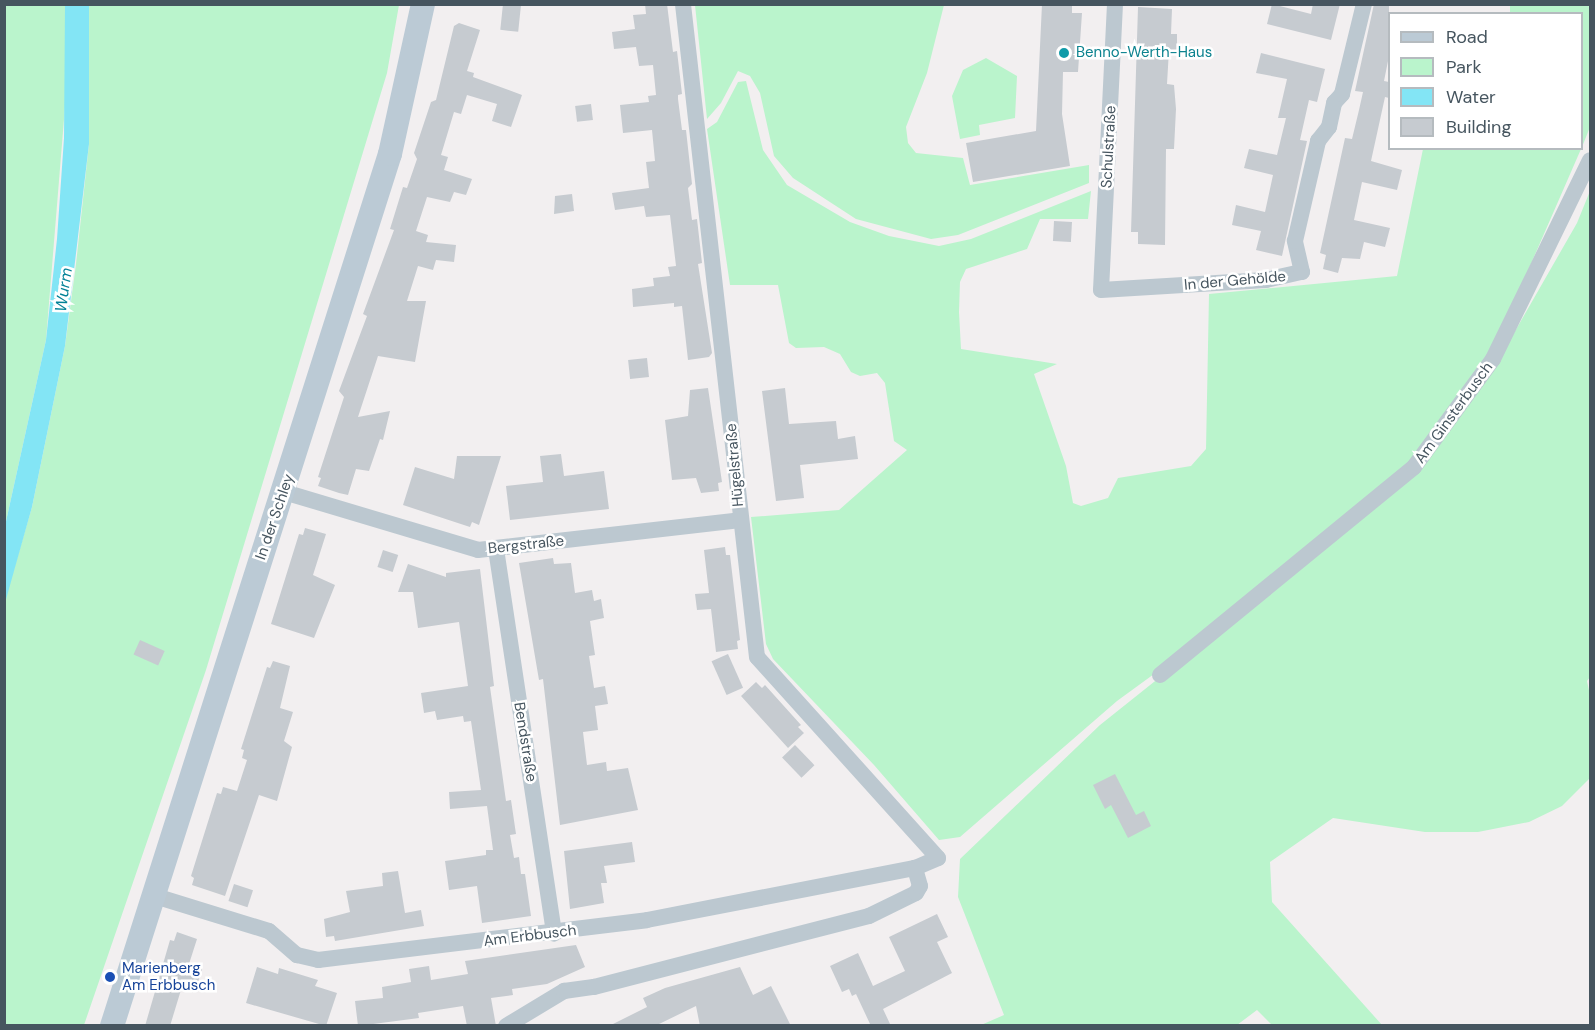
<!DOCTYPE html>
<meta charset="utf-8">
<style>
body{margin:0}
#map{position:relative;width:1595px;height:1030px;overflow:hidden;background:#f2eff0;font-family:"DM Sans",sans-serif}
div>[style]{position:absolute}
.green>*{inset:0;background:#baf4cc}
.water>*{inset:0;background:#83e5f5}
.building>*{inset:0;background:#c6cbd0;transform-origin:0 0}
.street>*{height:16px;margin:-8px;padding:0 8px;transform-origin:8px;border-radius:8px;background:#bcc8d0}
.secondary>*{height:24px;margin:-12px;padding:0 12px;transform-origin:12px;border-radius:12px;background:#bbcad5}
.dots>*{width:16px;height:16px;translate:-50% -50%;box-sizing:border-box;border:3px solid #fff;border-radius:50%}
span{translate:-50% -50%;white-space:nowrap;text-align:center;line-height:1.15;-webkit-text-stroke:5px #fff;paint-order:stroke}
.culture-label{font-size:15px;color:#0d838f}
.left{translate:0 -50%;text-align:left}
.street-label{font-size:15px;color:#46555f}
.transit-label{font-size:15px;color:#164399}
.water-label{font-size:16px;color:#038297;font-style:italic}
.frame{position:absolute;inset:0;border:6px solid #46555f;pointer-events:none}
.legend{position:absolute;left:1388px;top:12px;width:195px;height:138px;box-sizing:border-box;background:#fff;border:2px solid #b5bbbf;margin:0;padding:8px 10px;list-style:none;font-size:18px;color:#46555f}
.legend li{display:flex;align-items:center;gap:12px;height:30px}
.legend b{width:30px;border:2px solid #b5bbbf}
</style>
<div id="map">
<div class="green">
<div style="clip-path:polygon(5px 5px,65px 5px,65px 107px,46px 340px,5px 526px)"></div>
<div style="clip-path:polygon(89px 5px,399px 5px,387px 73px,206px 670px,84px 1025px,5px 1025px,4px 603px,32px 507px,65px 346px,76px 264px,89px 144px)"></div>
<div style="clip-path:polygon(695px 5px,944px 5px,927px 73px,906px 127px,908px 143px,916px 153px,963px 158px,970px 185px,1089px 165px,1089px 183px,958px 235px,931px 239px,856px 219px,793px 178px,774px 156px,760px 93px,750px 76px,738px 71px,721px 103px,707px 119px)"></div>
<div style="clip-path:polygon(1510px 5px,1590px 5px,1590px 127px,1582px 147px,1582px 14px,1510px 13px)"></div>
<div style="clip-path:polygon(986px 58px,1017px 76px,1015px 118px,979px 125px,980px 135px,960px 139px,952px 96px,963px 70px)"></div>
<div style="clip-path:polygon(746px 81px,763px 150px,787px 185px,850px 222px,889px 236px,939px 246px,971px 239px,1091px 191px,1088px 219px,1040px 219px,1027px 249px,966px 269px,960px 282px,959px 312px,961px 349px,1057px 364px,1034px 374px,1066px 466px,1073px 503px,1081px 506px,1108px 498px,1118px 478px,1191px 466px,1206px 449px,1209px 294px,1397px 276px,1423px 149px,1581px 149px,1496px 344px,1409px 466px,1165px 666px,1117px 701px,960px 837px,939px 840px,874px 765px,773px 659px,766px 644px,751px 517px,839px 510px,907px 450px,894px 441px,885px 383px,877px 373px,860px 376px,851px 372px,840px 354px,824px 347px,796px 348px,789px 343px,778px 285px,730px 285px,707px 129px,717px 122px,738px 82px)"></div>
<div style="clip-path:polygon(1590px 191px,1590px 677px,1587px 681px,1590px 695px,1590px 778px,1562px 806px,1529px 822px,1478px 832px,1425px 832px,1333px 818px,1270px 862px,1272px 902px,1382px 1025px,1272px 1025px,1257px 1010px,1237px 1025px,981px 1025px,1004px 1015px,958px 897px,960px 859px,1100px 725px,1392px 492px,1498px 361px,1577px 223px)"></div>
</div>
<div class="water">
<div style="clip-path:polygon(65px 5px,89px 5px,89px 144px,65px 346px,32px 507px,5px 603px,5px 526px,46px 340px,57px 239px,64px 138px)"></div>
</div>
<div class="building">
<div style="left:503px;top:4px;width:18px;height:26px;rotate:6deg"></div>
<div style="clip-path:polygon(645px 4px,667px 4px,673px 52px,677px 51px,682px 94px,678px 95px,678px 99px,682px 130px,686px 130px,692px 184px,688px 188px,692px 220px,697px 219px,702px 263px,698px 264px,712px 353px,709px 357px,688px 360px,682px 306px,674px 307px,674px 303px,633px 307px,632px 289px,654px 286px,653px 278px,670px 276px,668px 267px,676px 266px,670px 215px,646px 217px,644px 206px,615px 210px,612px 193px,649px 188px,646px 162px,655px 161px,652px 130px,623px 133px,620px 105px,649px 102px,648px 96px,656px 95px,653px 65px,639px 66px,636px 47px,614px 49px,612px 32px,635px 29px,633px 15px,646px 14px)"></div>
<div style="clip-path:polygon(1042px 4px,1072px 4px,1072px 13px,1082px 13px,1078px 72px,1063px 72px,1062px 114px,1070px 166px,973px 182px,966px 143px,1036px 131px)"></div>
<div style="clip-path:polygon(1272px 4px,1311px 14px,1313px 4px,1340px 4px,1331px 40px,1267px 24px)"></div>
<div style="clip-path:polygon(1374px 4px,1389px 4px,1389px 56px,1384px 81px,1389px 82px,1389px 98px,1385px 97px,1371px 161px,1402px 170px,1397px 190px,1362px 182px,1354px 220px,1390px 228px,1385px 247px,1364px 242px,1360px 259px,1342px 258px,1338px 273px,1323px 269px,1326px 255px,1320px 253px,1345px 138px,1352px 139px,1359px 110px,1363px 92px,1355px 91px)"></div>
<div style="clip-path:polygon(1138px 7px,1172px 9px,1171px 34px,1177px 34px,1177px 50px,1169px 50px,1167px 84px,1174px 85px,1176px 109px,1174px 149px,1166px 149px,1165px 245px,1138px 244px,1138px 232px,1131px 232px)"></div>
<div style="clip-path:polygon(459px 23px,480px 30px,467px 71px,474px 73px,473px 77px,522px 95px,511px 127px,492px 121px,497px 104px,467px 95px,461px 114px,454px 112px,441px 155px,448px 157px,444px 170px,472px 179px,466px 195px,454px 192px,450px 202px,427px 197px,416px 231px,428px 235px,426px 242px,456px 245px,454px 262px,436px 260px,433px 270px,418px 266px,407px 301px,426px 301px,415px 362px,378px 356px,358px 417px,390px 411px,383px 440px,380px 439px,369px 471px,356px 469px,348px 495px,339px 493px,318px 486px,321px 478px,318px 477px,344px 397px,339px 391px,361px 332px,367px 316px,363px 314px,394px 230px,390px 229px,403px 187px,407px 188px,417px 159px,414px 153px,431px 102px,436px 100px,454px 26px)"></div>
<div style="clip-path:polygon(1261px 53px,1325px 69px,1317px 102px,1309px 100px,1300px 140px,1307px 141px,1282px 256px,1256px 250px,1261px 231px,1232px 225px,1236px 205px,1265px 212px,1273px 175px,1244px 168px,1249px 149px,1277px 155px,1286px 118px,1278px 118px,1287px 79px,1256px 73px)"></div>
<div style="left:591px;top:104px;width:16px;height:16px;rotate:83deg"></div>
<div style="clip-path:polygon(572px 194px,574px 211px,554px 214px,555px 196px)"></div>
<div style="left:1054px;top:221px;width:18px;height:20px;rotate:3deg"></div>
<div style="left:647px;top:358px;width:19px;height:19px;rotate:84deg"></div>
<div style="clip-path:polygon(708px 388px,722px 482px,718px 483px,719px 491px,701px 493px,696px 478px,672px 480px,665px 420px,688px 416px,690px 390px)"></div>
<div style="clip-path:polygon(785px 388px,789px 424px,836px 421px,838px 439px,855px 436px,858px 459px,800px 465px,804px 498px,776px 501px,762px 391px)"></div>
<div style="clip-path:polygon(561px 454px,564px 476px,604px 471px,609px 509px,510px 520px,506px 486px,543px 482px,540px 456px)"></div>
<div style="clip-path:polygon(457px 456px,501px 456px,479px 525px,472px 522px,470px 527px,403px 505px,415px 467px,454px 479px)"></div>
<div style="clip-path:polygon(305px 528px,326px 534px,313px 575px,335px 585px,314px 638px,271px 624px,299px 534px,303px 535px)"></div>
<div style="clip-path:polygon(725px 547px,726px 555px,730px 555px,740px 640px,737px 641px,738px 649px,716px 652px,711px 609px,697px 610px,695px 594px,709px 593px,704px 550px)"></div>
<div style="left:383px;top:550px;width:16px;height:18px;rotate:18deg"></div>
<div style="clip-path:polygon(553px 558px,554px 564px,571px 563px,575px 593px,592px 590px,594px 601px,601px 599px,604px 618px,590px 621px,595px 655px,589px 656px,594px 688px,605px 686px,608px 704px,595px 706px,598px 730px,583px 732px,587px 765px,606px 762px,607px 771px,628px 768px,638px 810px,560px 825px,543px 679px,539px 680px,519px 563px)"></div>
<div style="clip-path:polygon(408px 564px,446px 577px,446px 573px,480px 569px,494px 686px,490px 687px,506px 801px,511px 800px,516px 834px,510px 835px,514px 858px,519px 857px,521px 874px,525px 874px,531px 916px,482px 923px,477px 886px,449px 890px,445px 861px,486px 855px,486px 850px,493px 850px,487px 806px,450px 809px,449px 792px,481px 790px,471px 721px,464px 722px,463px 716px,437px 720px,435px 711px,424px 713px,421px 693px,468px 686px,459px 622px,418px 628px,413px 592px,398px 592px)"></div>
<div style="left:140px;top:640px;width:27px;height:16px;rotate:24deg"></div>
<div style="left:728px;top:654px;width:37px;height:18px;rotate:66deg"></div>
<div style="clip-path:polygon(273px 661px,290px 666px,280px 708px,293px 712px,284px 741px,292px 747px,277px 801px,259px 795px,225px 896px,192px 885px,194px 878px,191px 876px,217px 793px,221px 794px,223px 787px,237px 791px,247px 760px,242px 758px,244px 750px,241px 749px,267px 667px,270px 668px)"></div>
<div style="clip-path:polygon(756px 682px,762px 688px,765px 685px,801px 725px,798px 727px,804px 733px,788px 748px,741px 696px)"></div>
<div style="left:795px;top:745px;width:28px;height:18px;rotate:46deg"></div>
<div style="clip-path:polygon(1115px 774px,1136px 815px,1144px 811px,1151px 826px,1128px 838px,1111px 805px,1105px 809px,1093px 785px)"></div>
<div style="clip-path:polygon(632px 842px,635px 862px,604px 866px,607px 883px,601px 883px,604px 903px,570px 909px,564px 851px)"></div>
<div style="clip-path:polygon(398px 871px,405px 913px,421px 910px,424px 926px,335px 941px,334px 936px,326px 937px,324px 919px,350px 912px,346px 891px,383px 886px,382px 873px)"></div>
<div style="left:234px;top:884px;width:20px;height:18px;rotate:18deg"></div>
<div style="clip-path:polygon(937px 914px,948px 937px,937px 942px,952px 973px,883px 1009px,891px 1026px,871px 1026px,856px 994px,852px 996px,849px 989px,842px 992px,830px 966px,858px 953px,873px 986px,905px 971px,889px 937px)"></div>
<div style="clip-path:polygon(177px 932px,197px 939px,189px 964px,202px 969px,197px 985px,184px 980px,170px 1026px,145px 1026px,170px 940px,174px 941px)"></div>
<div style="clip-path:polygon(576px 945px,585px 967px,547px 984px,512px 989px,513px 995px,491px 998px,496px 1026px,467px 1026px,463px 1006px,418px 1013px,419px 1018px,358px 1026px,355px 1001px,383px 998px,382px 987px,411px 982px,409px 969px,429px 966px,431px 980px,468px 974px,465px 961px)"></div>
<div style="clip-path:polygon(257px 967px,278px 974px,279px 968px,318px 980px,315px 986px,337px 993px,326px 1026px,246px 1003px)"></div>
<div style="clip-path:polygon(740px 967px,753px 995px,771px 986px,791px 1026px,700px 1026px,696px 1006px,655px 1026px,609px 1026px,647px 1007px,643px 998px,665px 988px)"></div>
</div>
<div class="street">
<div style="left:1115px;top:4px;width:286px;rotate:92.8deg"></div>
<div style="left:1101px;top:290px;width:165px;rotate:-3.5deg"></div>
<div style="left:1266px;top:280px;width:37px;rotate:-13deg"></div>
<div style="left:1302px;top:272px;width:32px;rotate:-103deg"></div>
<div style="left:1295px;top:241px;width:103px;rotate:-77deg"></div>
<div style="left:1318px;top:141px;width:18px;rotate:-52deg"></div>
<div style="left:1329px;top:127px;width:25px;rotate:-78deg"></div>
<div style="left:1334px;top:103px;width:12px;rotate:-48deg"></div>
<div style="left:1342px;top:94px;width:93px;rotate:-76.3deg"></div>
<div style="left:284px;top:492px;width:202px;rotate:16.6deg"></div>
<div style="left:478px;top:550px;width:264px;rotate:-6.5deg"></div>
<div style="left:496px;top:549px;width:389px;rotate:81.4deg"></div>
<div style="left:1160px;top:675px;width:328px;rotate:-39.3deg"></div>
<div style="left:1414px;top:467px;width:134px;rotate:-53.8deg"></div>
<div style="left:1493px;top:359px;width:221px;rotate:-64deg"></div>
<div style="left:155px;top:896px;width:119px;rotate:17.1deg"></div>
<div style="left:269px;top:931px;width:37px;rotate:41deg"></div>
<div style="left:297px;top:955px;width:22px;rotate:13deg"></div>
<div style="left:318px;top:960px;width:331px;rotate:-6.9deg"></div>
<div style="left:647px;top:920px;width:273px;rotate:-11deg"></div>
<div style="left:915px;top:868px;width:25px;rotate:-23deg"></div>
<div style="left:938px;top:858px;width:270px;rotate:-132deg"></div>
<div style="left:757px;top:657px;width:657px;rotate:-96.47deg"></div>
<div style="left:506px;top:1026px;width:68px;rotate:-31.1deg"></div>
<div style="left:564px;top:991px;width:30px;rotate:-8deg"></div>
<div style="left:594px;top:987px;width:284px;rotate:-14.5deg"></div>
<div style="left:869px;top:916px;width:52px;rotate:-26.1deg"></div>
<div style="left:916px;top:893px;width:8px;rotate:-60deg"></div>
<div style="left:920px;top:886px;width:19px;rotate:-106deg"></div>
</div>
<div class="secondary">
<div style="left:112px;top:1026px;width:915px;rotate:-72.32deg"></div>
<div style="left:390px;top:154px;width:154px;rotate:-77.6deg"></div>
</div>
<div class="dots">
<div style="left:1064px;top:53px;background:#0f9aa8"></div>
<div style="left:110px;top:977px;background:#1a4fb4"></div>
</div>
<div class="culture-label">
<span class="left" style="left:1076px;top:53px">Benno-Werth-Haus</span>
</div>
<div class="street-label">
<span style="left:1109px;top:147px;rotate:-87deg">Schulstraße</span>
<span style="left:1235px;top:281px;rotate:-5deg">In der Gehölde</span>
<span style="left:1454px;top:413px;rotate:-54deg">Am Ginsterbusch</span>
<span style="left:735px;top:465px;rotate:-95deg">Hügelstraße</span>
<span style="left:275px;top:517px;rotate:-71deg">In der Schley</span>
<span style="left:526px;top:545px;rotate:-6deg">Bergstraße</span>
<span style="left:525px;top:742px;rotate:81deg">Bendstraße</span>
<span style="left:530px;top:936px;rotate:-7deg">Am Erbbusch</span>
</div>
<div class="transit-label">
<span class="left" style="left:122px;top:977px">Marienberg<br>Am Erbbusch</span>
</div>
<div class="water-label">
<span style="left:64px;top:290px;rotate:-82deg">Wurm</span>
</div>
<div class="frame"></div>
<ul class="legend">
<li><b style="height:8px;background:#bbcad5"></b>Road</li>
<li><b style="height:16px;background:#baf4cc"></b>Park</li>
<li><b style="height:16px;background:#83e5f5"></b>Water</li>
<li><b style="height:16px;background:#c6cbd0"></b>Building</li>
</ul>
</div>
